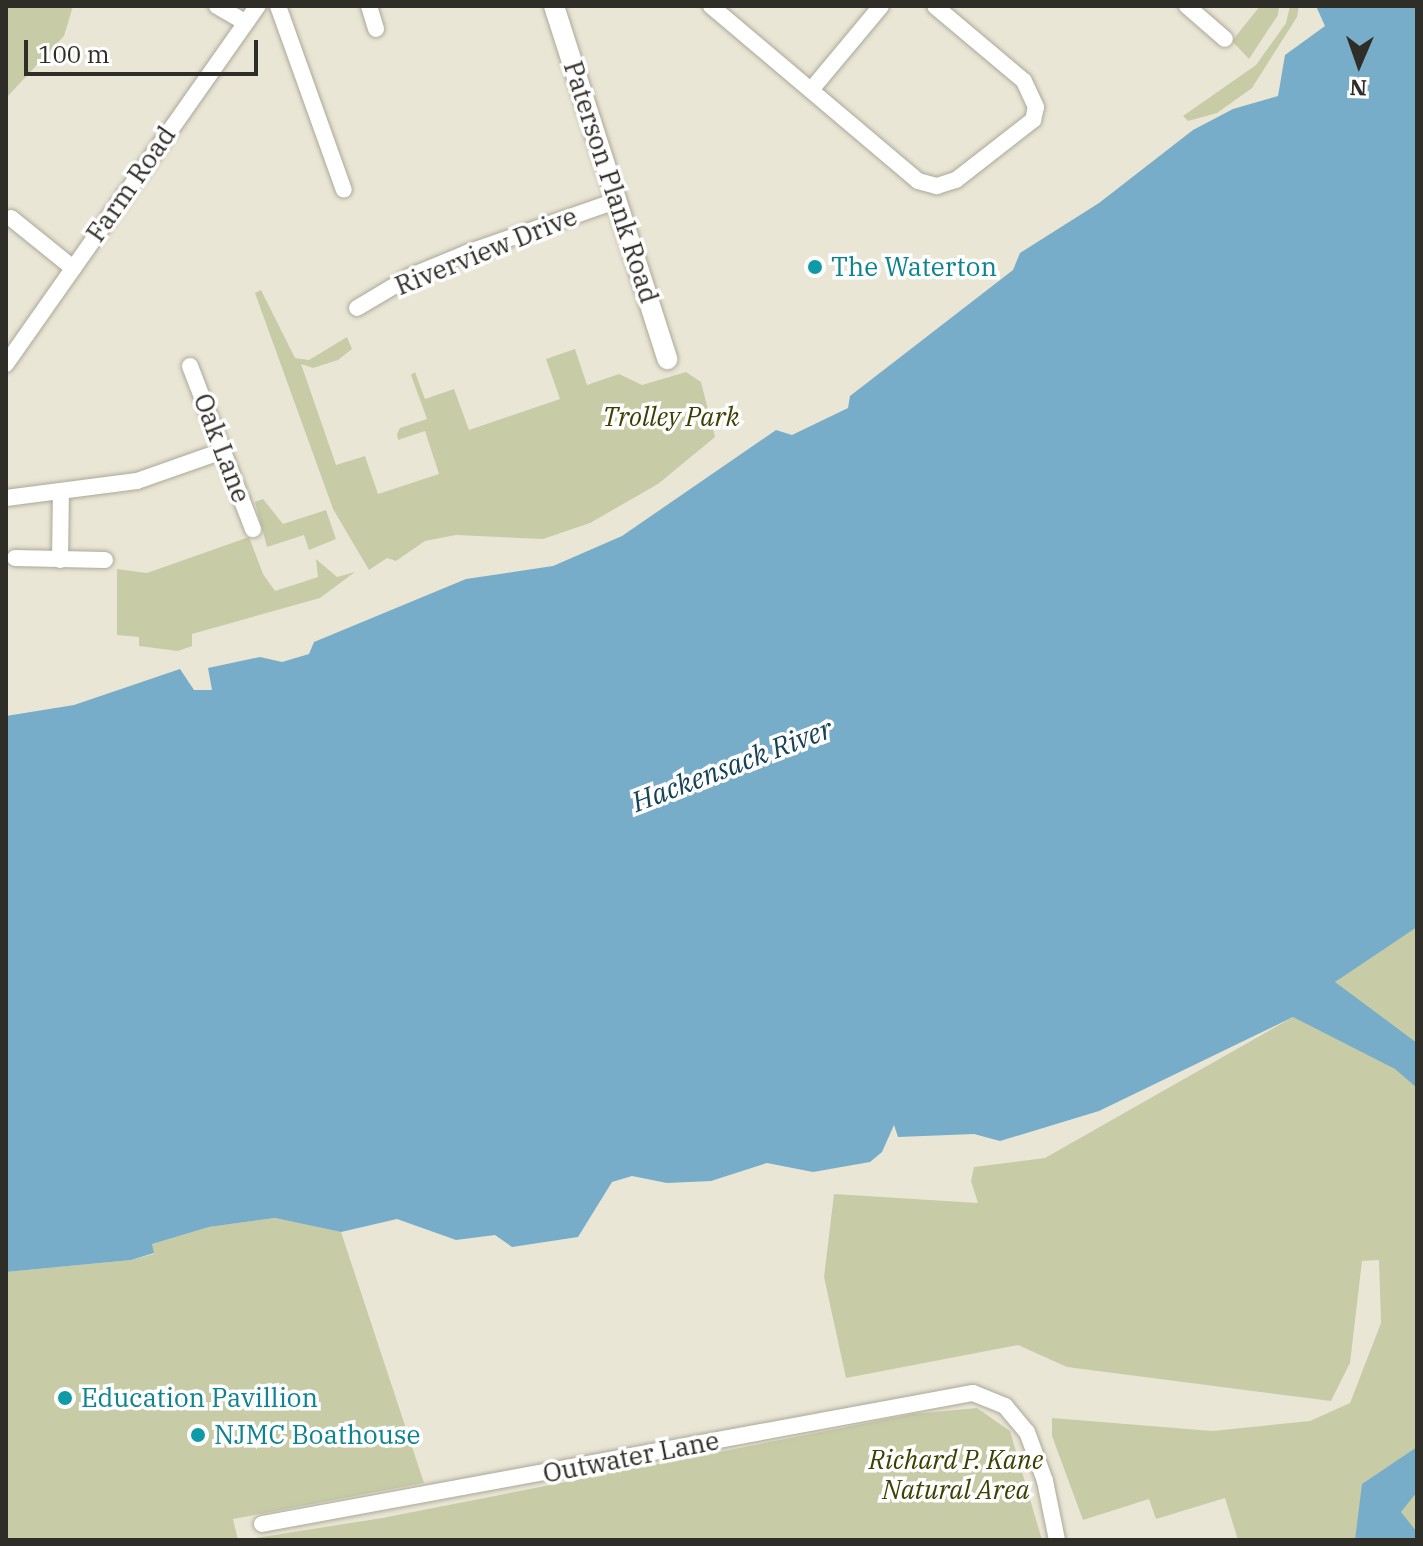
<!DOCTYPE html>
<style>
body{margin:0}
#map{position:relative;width:1423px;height:1546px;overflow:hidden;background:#eae6d5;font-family:"IBM Plex Serif",serif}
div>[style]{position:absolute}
.green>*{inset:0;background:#c7cca7}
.water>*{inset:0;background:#77adc9}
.roads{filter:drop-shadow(0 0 2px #aca898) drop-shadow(0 0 2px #aca898)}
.minor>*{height:16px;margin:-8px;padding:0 8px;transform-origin:8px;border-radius:8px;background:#fff}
.tertiary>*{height:20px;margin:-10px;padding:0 10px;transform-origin:10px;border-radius:10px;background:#fff}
.dots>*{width:22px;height:22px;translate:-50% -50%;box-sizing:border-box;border:4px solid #fff;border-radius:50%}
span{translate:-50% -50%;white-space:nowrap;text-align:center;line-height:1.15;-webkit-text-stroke:7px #fff;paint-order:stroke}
.street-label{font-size:26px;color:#2f2d27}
.culture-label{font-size:26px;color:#0d838f}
.left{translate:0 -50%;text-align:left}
.park-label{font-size:26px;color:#3c4000;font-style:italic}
.water-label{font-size:28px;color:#154257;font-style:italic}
.frame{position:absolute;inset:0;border:8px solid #2f2d27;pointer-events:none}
.north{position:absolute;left:1319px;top:24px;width:80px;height:80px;-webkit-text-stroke:6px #fff;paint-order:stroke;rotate:182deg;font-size:22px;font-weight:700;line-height:32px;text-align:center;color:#2f2d27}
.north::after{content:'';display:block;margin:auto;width:28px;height:36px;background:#2f2d27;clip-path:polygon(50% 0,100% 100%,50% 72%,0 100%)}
.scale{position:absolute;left:24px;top:40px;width:234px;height:36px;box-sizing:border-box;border:4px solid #2f2d27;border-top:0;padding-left:10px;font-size:24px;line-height:28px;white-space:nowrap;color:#2f2d27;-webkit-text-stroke:6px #fff;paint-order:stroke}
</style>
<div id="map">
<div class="green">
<div style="clip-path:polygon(6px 6px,73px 6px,64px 36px,6px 98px)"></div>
<div style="clip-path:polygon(1260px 6px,1279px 6px,1278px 15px,1249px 59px,1232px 41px)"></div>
<div style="clip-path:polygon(1290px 6px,1299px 6px,1297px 17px,1252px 88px,1217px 113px,1188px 121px,1183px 116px,1256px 65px,1286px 23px)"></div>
<div style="clip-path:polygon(261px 290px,295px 358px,309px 360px,347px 337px,352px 349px,338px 360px,313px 368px,301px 364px,336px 465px,365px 456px,378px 494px,439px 474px,425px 431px,398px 440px,397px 434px,400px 428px,427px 419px,411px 375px,415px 372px,425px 399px,454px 389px,469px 430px,560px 399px,546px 359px,575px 349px,587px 385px,619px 374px,642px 385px,686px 372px,701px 382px,715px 437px,658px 484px,590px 523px,543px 539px,456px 535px,425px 541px,396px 561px,387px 558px,369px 570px,333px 509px,255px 293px)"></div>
<div style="clip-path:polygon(263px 499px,283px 524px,326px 510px,336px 539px,309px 550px,304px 535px,267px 547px,255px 502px)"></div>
<div style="clip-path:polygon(249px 537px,263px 574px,275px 591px,318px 577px,316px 559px,337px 577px,355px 572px,320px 598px,192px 634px,192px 646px,178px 651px,139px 646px,139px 637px,117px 635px,117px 569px,147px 573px)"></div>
<div style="clip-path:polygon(1417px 927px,1417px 1540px,1238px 1540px,1225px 1498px,1156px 1519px,1149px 1499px,1083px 1520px,1052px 1436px,1052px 1418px,1212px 1431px,1310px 1421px,1350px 1403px,1381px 1323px,1379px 1260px,1362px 1261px,1350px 1363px,1331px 1401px,1067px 1367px,1018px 1345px,846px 1378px,824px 1277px,834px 1194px,978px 1203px,971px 1181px,974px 1167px,1045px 1158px,1293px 1017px,1363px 959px)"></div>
<div style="clip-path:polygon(275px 1218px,341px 1232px,424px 1483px,233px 1519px,238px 1540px,6px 1540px,6px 1272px,131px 1260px,154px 1254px,151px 1244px,209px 1227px)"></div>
<div style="clip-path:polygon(977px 1408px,1010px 1431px,1042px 1540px,243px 1540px,382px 1518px,913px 1414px)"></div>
</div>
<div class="water">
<div style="clip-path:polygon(1316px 6px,1417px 6px,1417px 927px,1335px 982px,1417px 1043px,1417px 1088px,1395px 1069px,1293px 1017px,1099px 1111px,1000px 1141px,974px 1134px,898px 1137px,894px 1125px,882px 1152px,870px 1162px,813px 1172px,767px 1163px,711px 1181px,667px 1183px,632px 1176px,612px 1182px,578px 1237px,512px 1247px,495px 1235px,456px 1240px,397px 1219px,341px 1232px,275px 1218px,209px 1227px,152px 1244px,154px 1253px,131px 1260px,6px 1272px,6px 716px,74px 705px,180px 669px,194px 690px,212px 690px,208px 668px,260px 657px,282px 662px,309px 654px,314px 642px,466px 579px,553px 566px,622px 536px,776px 430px,792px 435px,848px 408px,850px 396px,1013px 270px,1020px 253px,1099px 203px,1193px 130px,1233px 109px,1278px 96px,1285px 55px,1325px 26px)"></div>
<div style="clip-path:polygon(1417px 1447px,1417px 1492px,1401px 1512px,1417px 1532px,1417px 1540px,1355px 1540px,1362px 1484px)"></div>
</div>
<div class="roads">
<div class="minor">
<div style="left:217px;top:6px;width:32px;rotate:30deg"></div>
<div style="left:278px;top:6px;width:195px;rotate:70.3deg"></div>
<div style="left:369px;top:6px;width:24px;rotate:73deg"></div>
<div style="left:711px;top:6px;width:271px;rotate:40.2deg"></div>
<div style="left:918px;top:181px;width:20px;rotate:15deg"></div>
<div style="left:937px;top:186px;width:20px;rotate:-18deg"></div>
<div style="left:956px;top:180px;width:98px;rotate:-37.9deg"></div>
<div style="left:1033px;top:120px;width:13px;rotate:-77deg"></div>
<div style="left:1036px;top:107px;width:29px;rotate:-115deg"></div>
<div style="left:1024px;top:81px;width:116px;rotate:-139.9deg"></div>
<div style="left:1187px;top:6px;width:50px;rotate:41deg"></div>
<div style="left:811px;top:90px;width:109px;rotate:-50.2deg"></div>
<div style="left:11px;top:218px;width:80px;rotate:38.9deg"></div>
<div style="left:357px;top:308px;width:61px;rotate:-30.8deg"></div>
<div style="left:409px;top:277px;width:63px;rotate:-22.5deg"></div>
<div style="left:467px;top:253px;width:160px;rotate:-19.3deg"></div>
<div style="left:6px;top:364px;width:438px;rotate:-54.9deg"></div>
<div style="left:190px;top:366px;width:175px;rotate:68.9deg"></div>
<div style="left:6px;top:498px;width:132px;rotate:-7.4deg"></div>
<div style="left:137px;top:481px;width:90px;rotate:-19.4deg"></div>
<div style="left:15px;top:558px;width:90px;rotate:1.3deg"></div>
<div style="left:60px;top:560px;width:68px;rotate:-89.2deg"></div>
<div style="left:262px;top:1524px;width:723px;rotate:-10.44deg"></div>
<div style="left:973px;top:1393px;width:35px;rotate:22deg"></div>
<div style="left:1005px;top:1406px;width:34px;rotate:50deg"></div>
<div style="left:1027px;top:1432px;width:52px;rotate:69.8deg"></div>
<div style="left:1045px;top:1481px;width:60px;rotate:78.5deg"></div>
</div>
<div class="tertiary">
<div style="left:554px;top:6px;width:371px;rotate:72.2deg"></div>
</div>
</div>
<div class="dots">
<div style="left:815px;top:267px;background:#0f9aa8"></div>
<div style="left:65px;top:1398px;background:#0f9aa8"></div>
<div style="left:198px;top:1435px;background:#0f9aa8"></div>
</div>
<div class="street-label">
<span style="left:611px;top:182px;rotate:72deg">Paterson Plank Road</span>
<span style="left:131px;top:184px;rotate:-55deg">Farm Road</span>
<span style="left:486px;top:251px;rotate:-22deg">Riverview Drive</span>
<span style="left:222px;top:448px;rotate:69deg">Oak Lane</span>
<span style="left:631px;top:1457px;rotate:-11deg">Outwater Lane</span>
</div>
<div class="culture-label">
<span class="left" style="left:831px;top:267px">The Waterton</span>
<span class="left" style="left:81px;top:1398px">Education Pavillion</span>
<span class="left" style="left:214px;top:1435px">NJMC Boathouse</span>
</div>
<div class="park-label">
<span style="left:671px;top:417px">Trolley Park</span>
<span style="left:956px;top:1475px">Richard P. Kane<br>Natural Area</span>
</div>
<div class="water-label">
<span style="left:732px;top:765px;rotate:-21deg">Hackensack River</span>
</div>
<div class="frame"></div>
<div class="north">N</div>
<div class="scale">100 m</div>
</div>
